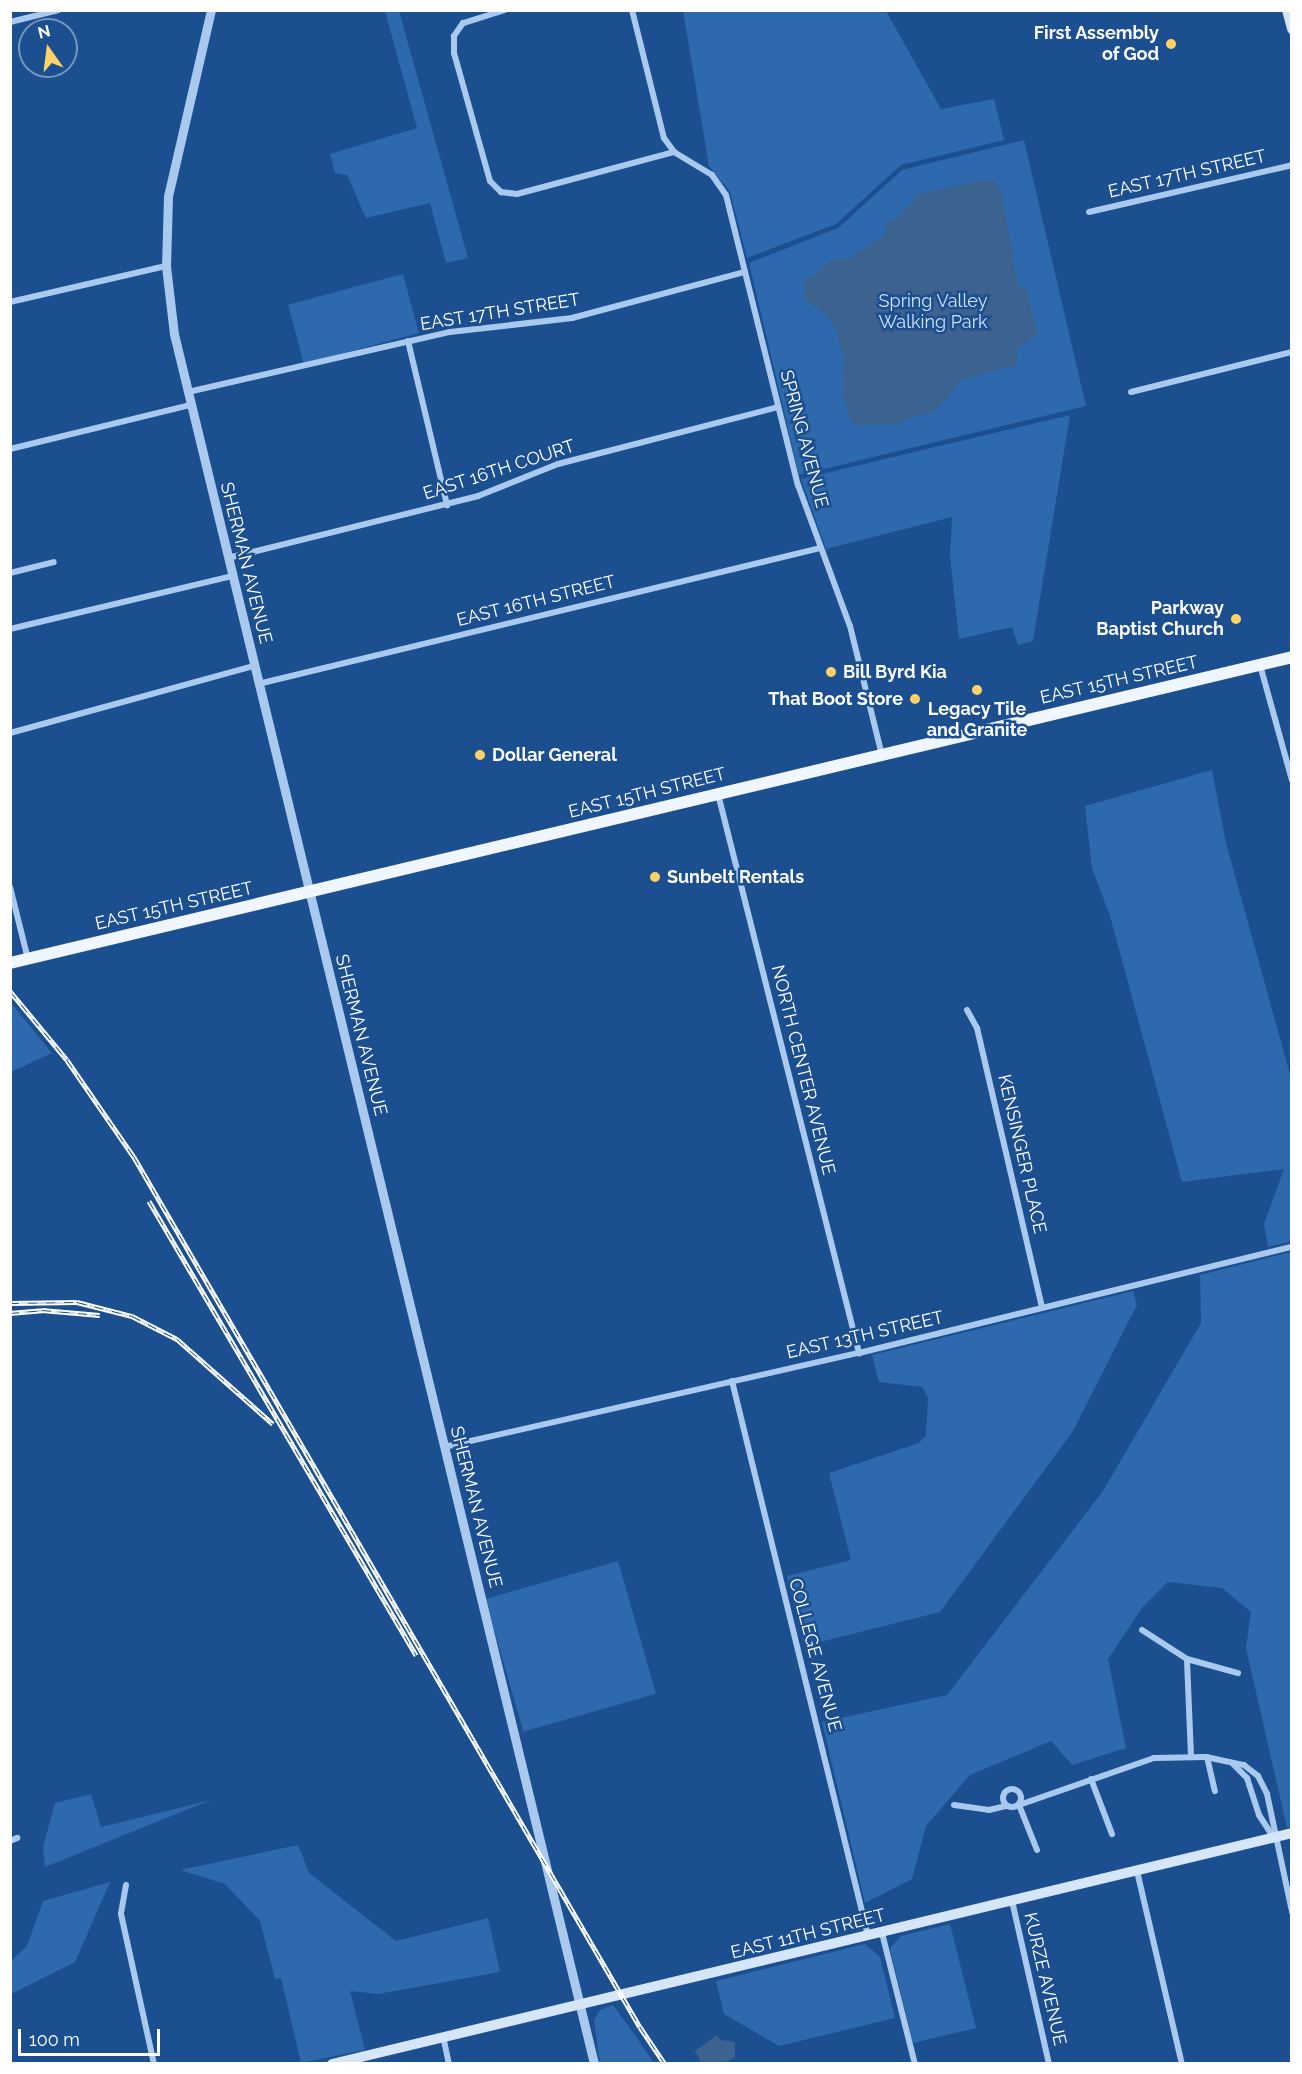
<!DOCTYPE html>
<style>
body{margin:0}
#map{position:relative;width:1302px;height:2074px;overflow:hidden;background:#1b4f8f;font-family:Raleway,sans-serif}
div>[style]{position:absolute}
.green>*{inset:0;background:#2e69ad;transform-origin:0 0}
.water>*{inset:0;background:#3c6290}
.minor>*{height:6px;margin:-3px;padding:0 3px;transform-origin:3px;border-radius:3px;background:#a9c9ee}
.minor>.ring{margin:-3px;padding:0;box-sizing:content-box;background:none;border:6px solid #a9c9ee;border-radius:50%}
.tertiary>*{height:9px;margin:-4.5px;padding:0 4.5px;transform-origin:4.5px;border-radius:4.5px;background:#a9c9ee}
.secondary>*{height:10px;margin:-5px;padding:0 5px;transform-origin:5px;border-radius:5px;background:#d6e6fa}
.primary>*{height:12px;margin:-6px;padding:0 6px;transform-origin:6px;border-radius:6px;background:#f0f6ff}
.rail>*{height:5px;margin-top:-2.5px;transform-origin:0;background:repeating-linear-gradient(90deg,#1b4f8f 0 9px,#fff 0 18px);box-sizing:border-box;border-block:2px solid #fff}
.dots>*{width:16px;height:16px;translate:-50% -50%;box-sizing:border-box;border:3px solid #1b4f8f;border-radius:50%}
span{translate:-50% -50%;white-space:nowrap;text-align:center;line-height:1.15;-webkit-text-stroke:5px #1b4f8f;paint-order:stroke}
.poi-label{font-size:18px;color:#fff;font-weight:700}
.right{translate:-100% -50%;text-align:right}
.left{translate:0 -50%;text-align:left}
.street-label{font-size:18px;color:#fff}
.park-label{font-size:18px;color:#cfe3fa}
.frame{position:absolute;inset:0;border:12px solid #fff;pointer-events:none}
.north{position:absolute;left:18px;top:18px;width:60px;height:60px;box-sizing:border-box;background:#1b4f8f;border:2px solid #7695bc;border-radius:50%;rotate:346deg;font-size:16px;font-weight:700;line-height:24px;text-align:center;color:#fff}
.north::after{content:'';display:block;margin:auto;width:21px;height:27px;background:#ffd166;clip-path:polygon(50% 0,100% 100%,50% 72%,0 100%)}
.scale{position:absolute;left:18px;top:2029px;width:142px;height:27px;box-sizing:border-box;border:3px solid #fff;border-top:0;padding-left:8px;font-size:18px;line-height:21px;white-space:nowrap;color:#fff;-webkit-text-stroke:4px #1b4f8f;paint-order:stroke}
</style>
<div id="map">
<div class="green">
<div style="clip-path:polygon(385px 11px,399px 11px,468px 258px,446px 263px,430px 203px,366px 218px,347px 175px,335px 173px,330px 154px,417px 128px)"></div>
<div style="clip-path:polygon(683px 11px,886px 11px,941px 109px,994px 99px,1004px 140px,901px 165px,836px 224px,747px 258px,730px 192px,709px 166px)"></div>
<div style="clip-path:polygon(1024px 140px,1086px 406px,799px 475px,749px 263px,838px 228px,902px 170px)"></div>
<div style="left:403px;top:274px;width:61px;height:119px;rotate:75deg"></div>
<div style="clip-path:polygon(1070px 415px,1033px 641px,1018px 645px,1012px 627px,959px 639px,950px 557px,952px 517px,826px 549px,801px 479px)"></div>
<div style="clip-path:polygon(1212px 770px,1226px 843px,1291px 1078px,1291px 1241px,1268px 1247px,1264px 1224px,1284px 1169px,1182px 1182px,1110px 916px,1092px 868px,1085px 806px)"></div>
<div style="clip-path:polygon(10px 1002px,52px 1053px,11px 1072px,10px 1072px)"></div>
<div style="clip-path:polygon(1291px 1252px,1291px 1826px,1287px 1828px,1246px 1648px,1251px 1612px,1222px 1588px,1168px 1582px,1142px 1608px,1108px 1659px,1126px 1748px,1072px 1765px,1051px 1741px,970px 1775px,926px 1826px,912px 1879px,865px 1903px,822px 1722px,947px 1695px,1103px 1491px,1201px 1323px,1200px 1275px)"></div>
<div style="clip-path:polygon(1133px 1291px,1137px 1305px,1073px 1431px,940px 1612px,804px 1646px,787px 1576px,851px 1560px,829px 1473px,919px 1443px,926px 1435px,928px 1397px,922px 1387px,879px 1382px,872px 1355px)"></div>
<div style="left:618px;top:1561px;width:138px;height:138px;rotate:74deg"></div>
<div style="clip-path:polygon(91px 1794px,101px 1827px,211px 1800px,45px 1867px,43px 1847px,55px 1803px)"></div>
<div style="clip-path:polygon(298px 1845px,309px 1873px,396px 1941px,488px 1918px,500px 1972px,378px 1994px,350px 1991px,365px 2050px,301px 2063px,281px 1978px,275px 1979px,260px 1921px,225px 1884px,180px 1870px)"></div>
<div style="clip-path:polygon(110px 1882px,75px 1962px,11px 1994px,11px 1961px,27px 1946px,43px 1901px)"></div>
<div style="clip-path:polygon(950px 1924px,976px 2028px,913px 2043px,890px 1948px,901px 1936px)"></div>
<div style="clip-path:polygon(865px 1944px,880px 1957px,895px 2018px,779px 2046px,724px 2014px,716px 1981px)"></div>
<div style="clip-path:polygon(613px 2005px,635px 2035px,654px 2063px,600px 2063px,594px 2020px,600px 2010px)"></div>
</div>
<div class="water">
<div style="clip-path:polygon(984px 180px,996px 183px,1002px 194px,1018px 286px,1026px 289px,1038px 334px,1017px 349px,1016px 365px,962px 380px,937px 409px,896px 424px,858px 425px,851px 421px,843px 393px,844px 364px,837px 331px,826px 315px,805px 299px,804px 281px,815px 276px,823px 266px,838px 259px,849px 259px,885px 235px,886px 223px,895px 220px,919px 194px)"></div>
<div style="clip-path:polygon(717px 2035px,720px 2040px,735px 2042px,735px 2058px,726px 2062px,701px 2062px,695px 2051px)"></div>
</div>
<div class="minor">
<div style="left:505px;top:10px;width:44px;rotate:162.8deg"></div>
<div style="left:463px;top:23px;width:16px;rotate:125deg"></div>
<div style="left:454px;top:36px;width:17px;rotate:90deg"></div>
<div style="left:454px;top:53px;width:133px;rotate:74.3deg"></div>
<div style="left:490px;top:181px;width:16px;rotate:45deg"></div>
<div style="left:501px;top:192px;width:16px;rotate:7deg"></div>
<div style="left:517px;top:194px;width:163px;rotate:-15deg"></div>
<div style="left:632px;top:10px;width:132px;rotate:76deg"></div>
<div style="left:664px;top:138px;width:17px;rotate:54deg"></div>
<div style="left:674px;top:152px;width:44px;rotate:31.2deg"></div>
<div style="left:712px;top:175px;width:24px;rotate:55deg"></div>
<div style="left:726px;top:195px;width:299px;rotate:76.1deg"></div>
<div style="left:798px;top:485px;width:150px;rotate:69.8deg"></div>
<div style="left:850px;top:626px;width:133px;rotate:76.1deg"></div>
<div style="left:10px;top:22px;width:50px;rotate:-13.8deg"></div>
<div style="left:1089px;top:212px;width:208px;rotate:-13deg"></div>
<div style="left:10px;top:302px;width:160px;rotate:-13deg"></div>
<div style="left:408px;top:341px;width:169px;rotate:76.6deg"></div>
<div style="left:188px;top:392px;width:269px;rotate:-12.9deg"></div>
<div style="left:450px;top:332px;width:123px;rotate:-6.5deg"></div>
<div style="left:572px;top:318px;width:179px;rotate:-14.9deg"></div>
<div style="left:1131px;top:392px;width:166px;rotate:-14deg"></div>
<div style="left:10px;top:449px;width:185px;rotate:-13.7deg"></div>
<div style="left:228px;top:558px;width:258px;rotate:-13.9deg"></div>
<div style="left:478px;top:496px;width:86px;rotate:-21.8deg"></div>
<div style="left:558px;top:464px;width:227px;rotate:-14.5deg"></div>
<div style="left:10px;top:573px;width:45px;rotate:-14deg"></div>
<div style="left:10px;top:629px;width:228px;rotate:-13.4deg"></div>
<div style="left:1260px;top:665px;width:119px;rotate:74.5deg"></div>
<div style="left:258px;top:684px;width:578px;rotate:-13.6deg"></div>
<div style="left:10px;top:733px;width:253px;rotate:-15.4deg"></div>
<div style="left:718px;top:794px;width:577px;rotate:75.84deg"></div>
<div style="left:10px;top:887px;width:74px;rotate:76deg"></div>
<div style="left:967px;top:1010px;width:21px;rotate:61deg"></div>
<div style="left:977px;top:1028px;width:287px;rotate:76.9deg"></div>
<div style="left:732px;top:1381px;width:571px;rotate:76.23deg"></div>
<div style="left:444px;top:1447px;width:426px;rotate:-12.8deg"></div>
<div style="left:859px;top:1353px;width:446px;rotate:-13.8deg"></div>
<div style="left:1142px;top:1630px;width:54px;rotate:32.8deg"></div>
<div style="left:1191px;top:1756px;width:97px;rotate:-92.4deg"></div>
<div style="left:1187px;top:1659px;width:53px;rotate:15.4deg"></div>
<div style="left:1207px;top:1757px;width:35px;rotate:77deg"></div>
<div style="left:1233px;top:1764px;width:20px;rotate:45deg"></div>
<div style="left:1247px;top:1778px;width:39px;rotate:72deg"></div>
<div style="left:1259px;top:1815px;width:24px;rotate:57deg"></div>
<div style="left:1091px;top:1779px;width:59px;rotate:69.1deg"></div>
<div class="ring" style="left:1003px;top:1789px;width:12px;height:12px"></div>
<div style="left:954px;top:1805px;width:35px;rotate:8deg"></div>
<div style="left:989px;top:1810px;width:18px;rotate:-13deg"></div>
<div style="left:10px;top:1841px;width:8px;rotate:-23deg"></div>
<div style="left:1037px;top:1850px;width:48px;rotate:-111.8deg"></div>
<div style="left:1019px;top:1805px;width:143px;rotate:-19.2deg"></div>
<div style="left:1154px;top:1758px;width:52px;rotate:-1.1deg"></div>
<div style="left:1206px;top:1757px;width:39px;rotate:12deg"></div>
<div style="left:1244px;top:1765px;width:18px;rotate:38deg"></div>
<div style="left:1258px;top:1776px;width:20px;rotate:63deg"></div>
<div style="left:1267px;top:1794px;width:121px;rotate:78deg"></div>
<div style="left:1137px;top:1871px;width:198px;rotate:76.9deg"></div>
<div style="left:126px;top:1885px;width:29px;rotate:100deg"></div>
<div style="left:121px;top:1914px;width:154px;rotate:77.6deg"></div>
<div style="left:1012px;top:1901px;width:167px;rotate:77.2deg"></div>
<div style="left:882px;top:1933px;width:135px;rotate:75.9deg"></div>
<div style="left:443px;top:2036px;width:29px;rotate:78deg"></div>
</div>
<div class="tertiary">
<div style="left:211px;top:10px;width:191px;rotate:103deg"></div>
<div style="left:168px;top:196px;width:70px;rotate:91.6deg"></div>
<div style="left:166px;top:266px;width:68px;rotate:83.3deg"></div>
<div style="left:174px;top:334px;width:1780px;rotate:76.35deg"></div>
</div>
<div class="secondary">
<div style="left:1287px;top:10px;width:20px;rotate:75deg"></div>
<div style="left:332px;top:2064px;width:987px;rotate:-13.53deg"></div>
</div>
<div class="primary">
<div style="left:10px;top:963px;width:1318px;rotate:-13.42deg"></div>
</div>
<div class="rail">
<div style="left:10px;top:991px;width:89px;rotate:50.4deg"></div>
<div style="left:67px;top:1060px;width:118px;rotate:55.4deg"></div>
<div style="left:134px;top:1157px;width:1006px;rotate:59.82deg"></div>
<div style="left:640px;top:2027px;width:45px;rotate:56deg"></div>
<div style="left:149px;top:1201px;width:527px;rotate:59.54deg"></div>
<div style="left:10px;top:1303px;width:67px;rotate:-0.9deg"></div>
<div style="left:77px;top:1302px;width:57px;rotate:14.3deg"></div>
<div style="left:132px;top:1316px;width:51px;rotate:27.1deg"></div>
<div style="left:177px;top:1339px;width:128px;rotate:41.5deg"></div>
<div style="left:10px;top:1313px;width:32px;rotate:-5deg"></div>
<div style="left:42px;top:1310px;width:58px;rotate:4.9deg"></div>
</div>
<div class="dots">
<div style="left:1171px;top:44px;background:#ffd166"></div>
<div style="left:1236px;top:619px;background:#ffd166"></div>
<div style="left:831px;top:672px;background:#ffd166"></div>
<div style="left:977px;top:690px;background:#ffd166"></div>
<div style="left:915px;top:699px;background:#ffd166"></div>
<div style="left:480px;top:755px;background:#ffd166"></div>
<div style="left:655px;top:877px;background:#ffd166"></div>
</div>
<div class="poi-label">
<span class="right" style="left:1159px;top:44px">First Assembly<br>of God</span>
<span class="right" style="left:1224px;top:619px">Parkway<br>Baptist Church</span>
<span class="left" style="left:843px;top:672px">Bill Byrd Kia</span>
<span class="right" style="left:903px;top:699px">That Boot Store</span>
<span style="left:977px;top:720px">Legacy Tile<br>and Granite</span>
<span class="left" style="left:492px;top:755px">Dollar General</span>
<span class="left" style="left:667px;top:877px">Sunbelt Rentals</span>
</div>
<div class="street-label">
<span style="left:1187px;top:174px;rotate:-13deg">EAST 17TH STREET</span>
<span style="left:500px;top:312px;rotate:-9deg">EAST 17TH STREET</span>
<span style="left:804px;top:439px;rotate:75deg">SPRING AVENUE</span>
<span style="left:499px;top:470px;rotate:-18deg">EAST 16TH COURT</span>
<span style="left:246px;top:563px;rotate:76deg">SHERMAN AVENUE</span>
<span style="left:536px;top:601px;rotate:-14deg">EAST 16TH STREET</span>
<span style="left:1119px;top:680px;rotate:-13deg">EAST 15TH STREET</span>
<span style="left:647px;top:793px;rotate:-14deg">EAST 15TH STREET</span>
<span style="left:174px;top:906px;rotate:-13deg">EAST 15TH STREET</span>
<span style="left:361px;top:1035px;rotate:76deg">SHERMAN AVENUE</span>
<span style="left:803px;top:1070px;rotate:76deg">NORTH CENTER AVENUE</span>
<span style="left:1022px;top:1154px;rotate:77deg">KENSINGER PLACE</span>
<span style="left:865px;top:1335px;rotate:-13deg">EAST 13TH STREET</span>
<span style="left:476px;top:1507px;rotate:76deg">SHERMAN AVENUE</span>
<span style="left:815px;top:1655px;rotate:75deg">COLLEGE AVENUE</span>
<span style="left:808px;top:1934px;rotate:-14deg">EAST 11TH STREET</span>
<span style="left:1045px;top:1979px;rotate:77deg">KURZE AVENUE</span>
</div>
<div class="park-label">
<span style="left:933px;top:312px">Spring Valley<br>Walking Park</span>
</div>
<div class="frame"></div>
<div class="north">N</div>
<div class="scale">100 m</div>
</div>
